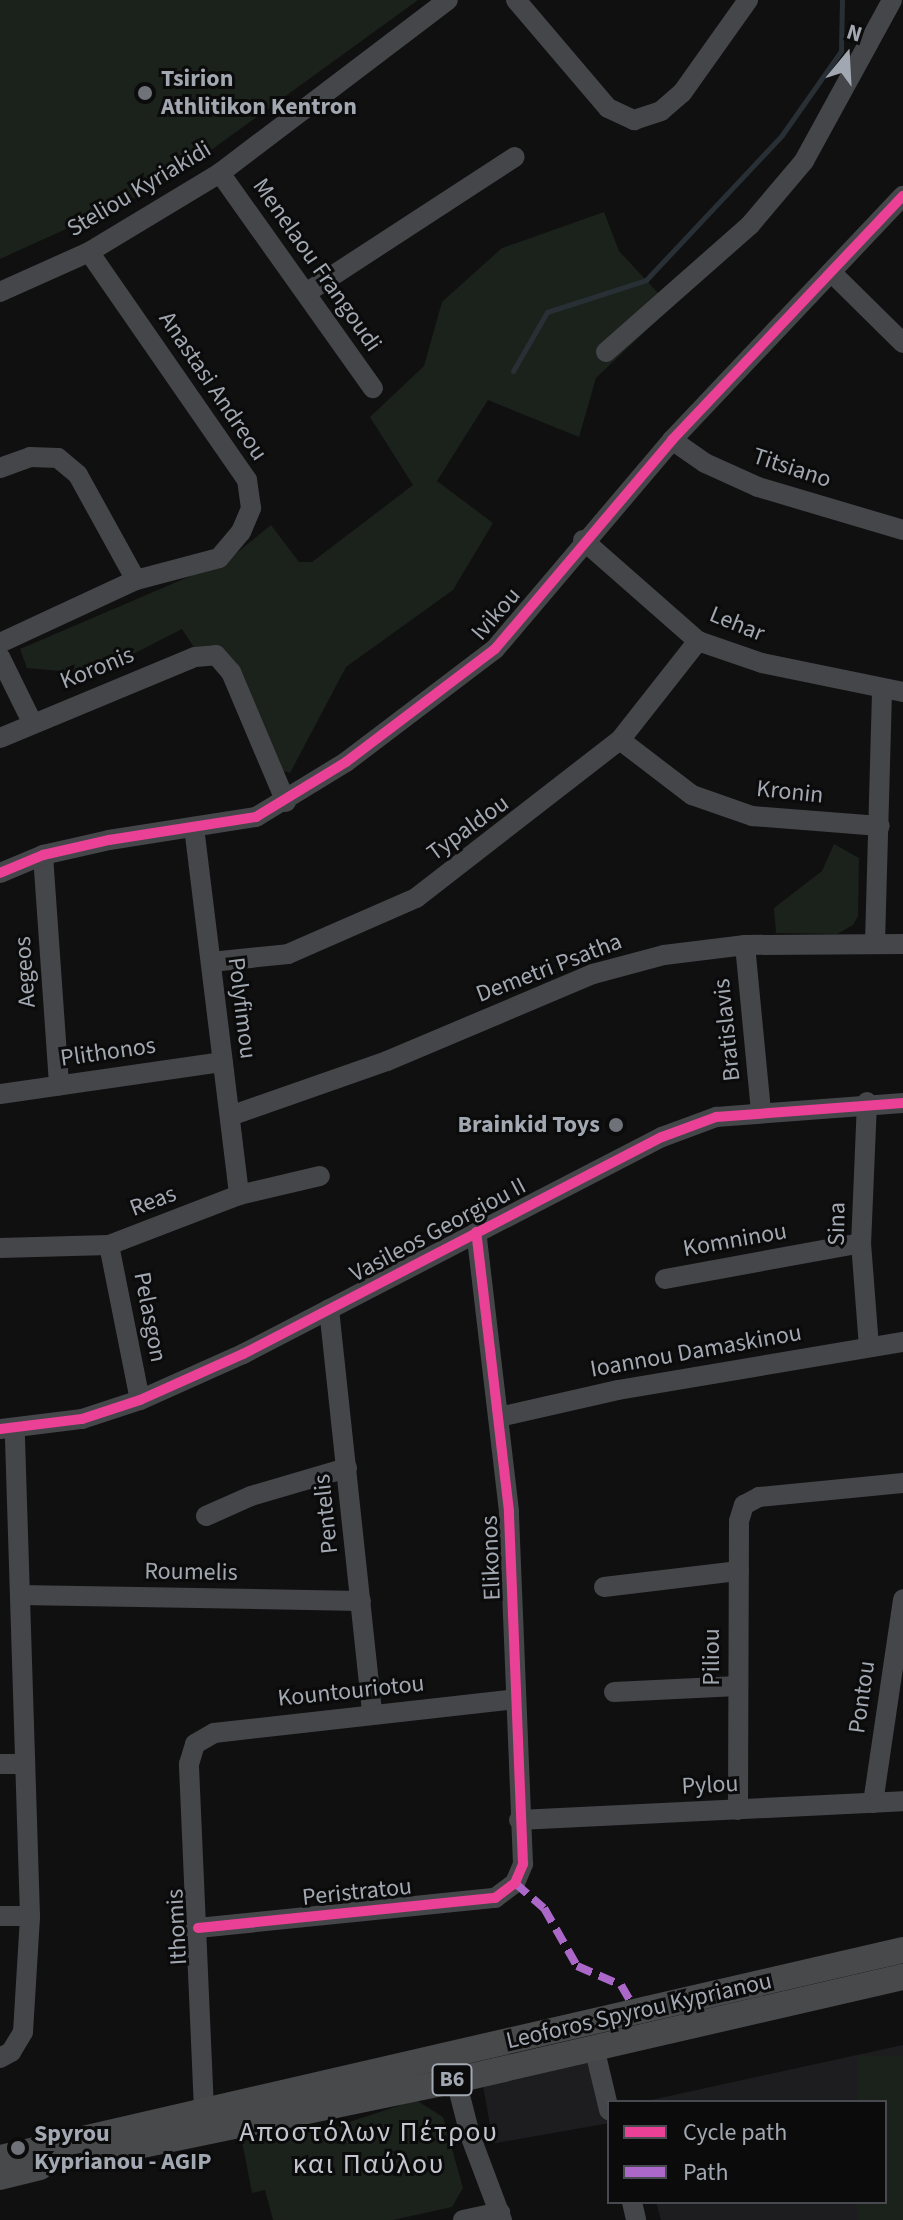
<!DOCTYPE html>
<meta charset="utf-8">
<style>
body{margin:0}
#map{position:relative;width:903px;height:2220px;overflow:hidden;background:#101011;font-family:"Source Sans 3",sans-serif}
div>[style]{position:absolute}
.built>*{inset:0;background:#1d1d1f;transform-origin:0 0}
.green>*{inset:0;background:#1b211b}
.stream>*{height:5px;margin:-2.5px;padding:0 2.5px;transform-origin:2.5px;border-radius:2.5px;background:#293035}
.minor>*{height:20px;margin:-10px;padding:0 10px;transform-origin:10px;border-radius:10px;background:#454649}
.major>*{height:26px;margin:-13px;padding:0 13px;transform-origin:13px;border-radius:13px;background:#48494b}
.quiet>*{height:8px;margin-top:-4px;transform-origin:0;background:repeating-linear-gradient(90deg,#ac68c9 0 16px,transparent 0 24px)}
.cycleway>*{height:10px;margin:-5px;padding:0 5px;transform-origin:5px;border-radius:5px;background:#ea4096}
.dots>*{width:22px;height:22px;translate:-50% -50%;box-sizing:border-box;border:4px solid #0b0b0c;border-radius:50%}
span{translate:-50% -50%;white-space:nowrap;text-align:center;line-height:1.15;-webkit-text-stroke:6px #0b0b0c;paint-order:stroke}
.shield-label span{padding:2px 6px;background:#0b0b0c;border:2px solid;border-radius:6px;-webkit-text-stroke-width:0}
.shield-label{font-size:22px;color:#a2a8b1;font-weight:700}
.poi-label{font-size:24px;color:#a2a8b1;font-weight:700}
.left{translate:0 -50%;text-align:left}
.right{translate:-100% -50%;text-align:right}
.street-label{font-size:24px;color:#a2a8b1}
.quarter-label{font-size:28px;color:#c3c6ce;letter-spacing:2px}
.legend{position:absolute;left:607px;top:2100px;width:280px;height:104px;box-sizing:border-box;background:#0b0b0c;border:2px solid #474a4e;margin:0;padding:10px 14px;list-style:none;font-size:24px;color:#a2a8b1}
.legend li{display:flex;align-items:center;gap:16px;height:40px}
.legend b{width:40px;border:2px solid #474a4e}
.north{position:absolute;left:807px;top:16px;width:80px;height:80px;-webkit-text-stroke:6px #0b0b0c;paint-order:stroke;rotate:18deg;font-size:22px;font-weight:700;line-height:32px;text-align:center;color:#a2a8b1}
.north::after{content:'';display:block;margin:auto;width:28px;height:36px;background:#a2a8b1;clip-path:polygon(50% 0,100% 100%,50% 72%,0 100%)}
</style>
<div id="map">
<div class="built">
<div style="clip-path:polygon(903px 2045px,903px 2220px,661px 2220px,656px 2202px,885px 2202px,885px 2102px,642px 2102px)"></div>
<div style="left:598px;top:2058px;width:66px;height:118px;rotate:80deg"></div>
</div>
<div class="green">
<div style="clip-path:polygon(0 0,418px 0,163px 185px,0 259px)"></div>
<div style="clip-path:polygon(604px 212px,619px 251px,671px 307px,596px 378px,579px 437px,488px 400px,437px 481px,493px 523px,453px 590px,346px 667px,290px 773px,278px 769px,238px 665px,195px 649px,182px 629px,94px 674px,27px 668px,20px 649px,228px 560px,271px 525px,299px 562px,312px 562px,413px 485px,370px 417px,424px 366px,442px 302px,502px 248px)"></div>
<div style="clip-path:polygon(834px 844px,859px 858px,858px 916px,853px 925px,837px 934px,776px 933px,774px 908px,822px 871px)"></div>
<div style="clip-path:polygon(858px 2055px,903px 2056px,903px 2220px,857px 2220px,857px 2202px,885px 2202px,885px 2102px,857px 2102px)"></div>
<div style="clip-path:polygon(416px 2100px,443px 2117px,463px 2188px,452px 2207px,393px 2220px,273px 2220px,265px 2190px,252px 2193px,242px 2141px,325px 2130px)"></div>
</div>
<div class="stream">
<div style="left:513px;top:371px;width:68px;rotate:-60deg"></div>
<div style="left:547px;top:312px;width:104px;rotate:-17.9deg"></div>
<div style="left:646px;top:280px;width:199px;rotate:-46.8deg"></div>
<div style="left:782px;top:135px;width:103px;rotate:-54.9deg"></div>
<div style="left:841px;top:51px;width:51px;rotate:-88.9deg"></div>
</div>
<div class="minor">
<div style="left:516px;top:0;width:142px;rotate:49.6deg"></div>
<div style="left:608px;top:108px;width:29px;rotate:25deg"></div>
<div style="left:634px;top:120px;width:28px;rotate:-18deg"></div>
<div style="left:661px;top:111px;width:28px;rotate:-41deg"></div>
<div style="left:682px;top:93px;width:114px;rotate:-54.6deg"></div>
<div style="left:220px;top:173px;width:264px;rotate:54.6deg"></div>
<div style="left:831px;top:272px;width:101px;rotate:44.6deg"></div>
<div style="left:0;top:292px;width:98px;rotate:-24.2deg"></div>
<div style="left:89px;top:252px;width:153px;rotate:-31.1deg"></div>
<div style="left:220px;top:173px;width:286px;rotate:-37.2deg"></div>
<div style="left:306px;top:293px;width:249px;rotate:-33.1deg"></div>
<div style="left:606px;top:352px;width:192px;rotate:-41.4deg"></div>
<div style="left:750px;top:225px;width:84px;rotate:-49.8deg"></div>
<div style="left:804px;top:161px;width:183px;rotate:-61.3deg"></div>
<div style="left:672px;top:440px;width:40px;rotate:34.9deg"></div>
<div style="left:705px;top:463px;width:58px;rotate:24.4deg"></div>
<div style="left:758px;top:487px;width:151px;rotate:16.5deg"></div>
<div style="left:0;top:468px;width:32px;rotate:-20deg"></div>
<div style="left:30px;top:457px;width:28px;rotate:2deg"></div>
<div style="left:58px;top:458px;width:26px;rotate:40deg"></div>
<div style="left:78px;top:475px;width:120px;rotate:61.1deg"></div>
<div style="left:583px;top:540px;width:153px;rotate:41.3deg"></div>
<div style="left:698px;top:641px;width:68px;rotate:19deg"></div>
<div style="left:762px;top:663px;width:144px;rotate:11.6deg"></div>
<div style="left:0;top:643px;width:150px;rotate:-24.9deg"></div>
<div style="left:136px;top:580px;width:86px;rotate:-14.8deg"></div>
<div style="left:219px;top:558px;width:34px;rotate:-50deg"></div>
<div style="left:241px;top:532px;width:26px;rotate:-67deg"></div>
<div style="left:251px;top:508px;width:28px;rotate:-98deg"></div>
<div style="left:247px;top:480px;width:277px;rotate:-124.7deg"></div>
<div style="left:0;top:657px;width:72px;rotate:63.8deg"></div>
<div style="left:0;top:738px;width:211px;rotate:-22.6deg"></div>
<div style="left:195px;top:657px;width:21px;rotate:-5deg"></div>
<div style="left:216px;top:655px;width:23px;rotate:49deg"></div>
<div style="left:231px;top:672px;width:141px;rotate:67.1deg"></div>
<div style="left:620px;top:740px;width:91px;rotate:37.4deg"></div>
<div style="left:692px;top:795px;width:64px;rotate:19.3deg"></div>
<div style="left:752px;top:816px;width:128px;rotate:4.5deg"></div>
<div style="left:194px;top:827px;width:371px;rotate:83deg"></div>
<div style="left:43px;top:855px;width:231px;rotate:86deg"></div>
<div style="left:0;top:873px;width:47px;rotate:-22.7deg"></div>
<div style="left:43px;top:855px;width:68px;rotate:-12.8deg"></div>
<div style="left:109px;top:840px;width:149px;rotate:-8.9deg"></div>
<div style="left:256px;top:817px;width:105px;rotate:-31.4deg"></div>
<div style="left:346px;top:762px;width:187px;rotate:-37.2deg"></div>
<div style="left:495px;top:649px;width:274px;rotate:-49.7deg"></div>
<div style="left:672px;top:440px;width:336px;rotate:-46.6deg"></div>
<div style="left:875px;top:943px;width:253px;rotate:-88.4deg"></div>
<div style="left:745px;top:945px;width:167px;rotate:84.5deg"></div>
<div style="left:211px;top:962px;width:77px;rotate:-5.9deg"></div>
<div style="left:288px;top:954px;width:140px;rotate:-23.6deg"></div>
<div style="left:416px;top:898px;width:258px;rotate:-37.8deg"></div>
<div style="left:620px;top:740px;width:126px;rotate:-51.8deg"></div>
<div style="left:0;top:1094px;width:225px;rotate:-8.2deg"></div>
<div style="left:867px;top:1102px;width:141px;rotate:92.4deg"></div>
<div style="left:861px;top:1243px;width:103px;rotate:85.6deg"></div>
<div style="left:230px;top:1116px;width:166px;rotate:-19.3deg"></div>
<div style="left:387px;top:1061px;width:224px;rotate:-22.9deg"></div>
<div style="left:593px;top:974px;width:73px;rotate:-15deg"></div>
<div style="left:664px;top:955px;width:82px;rotate:-7deg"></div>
<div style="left:745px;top:945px;width:158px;rotate:-0.4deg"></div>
<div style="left:109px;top:1245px;width:158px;rotate:78.7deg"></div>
<div style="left:0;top:1248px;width:109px;rotate:-1.6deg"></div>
<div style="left:109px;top:1245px;width:139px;rotate:-21deg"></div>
<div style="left:239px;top:1195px;width:83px;rotate:-13.2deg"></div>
<div style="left:665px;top:1279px;width:199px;rotate:-10.4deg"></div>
<div style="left:329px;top:1309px;width:407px;rotate:83.9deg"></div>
<div style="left:499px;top:1417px;width:122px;rotate:-12.8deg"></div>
<div style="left:618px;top:1390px;width:289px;rotate:-9.6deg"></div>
<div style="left:0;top:1429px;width:83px;rotate:-7deg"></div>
<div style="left:82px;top:1419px;width:61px;rotate:-18.1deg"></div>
<div style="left:140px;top:1400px;width:113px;rotate:-24.1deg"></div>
<div style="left:243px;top:1354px;width:472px;rotate:-27.4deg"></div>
<div style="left:662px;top:1137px;width:58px;rotate:-20.3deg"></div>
<div style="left:716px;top:1117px;width:188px;rotate:-4.3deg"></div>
<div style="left:206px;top:1516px;width:49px;rotate:-24deg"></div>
<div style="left:251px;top:1496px;width:100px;rotate:-16.3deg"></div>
<div style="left:604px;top:1587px;width:136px;rotate:-6.8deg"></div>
<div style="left:20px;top:1595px;width:341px;rotate:1deg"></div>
<div style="left:614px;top:1692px;width:124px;rotate:-2.8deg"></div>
<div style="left:0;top:1764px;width:24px"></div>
<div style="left:873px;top:1803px;width:206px;rotate:-81.6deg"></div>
<div style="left:738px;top:1810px;width:289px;rotate:-89.8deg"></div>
<div style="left:739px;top:1521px;width:17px;rotate:-73deg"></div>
<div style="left:744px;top:1505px;width:17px;rotate:-28deg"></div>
<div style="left:759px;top:1497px;width:145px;rotate:-5.6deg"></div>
<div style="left:519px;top:1820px;width:384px;rotate:-2.8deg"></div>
<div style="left:0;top:1916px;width:30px"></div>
<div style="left:198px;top:1928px;width:299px;rotate:-5.8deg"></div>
<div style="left:495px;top:1898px;width:25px;rotate:-37deg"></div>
<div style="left:515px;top:1883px;width:21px;rotate:-67deg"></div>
<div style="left:523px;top:1864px;width:353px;rotate:-92.3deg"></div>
<div style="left:509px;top:1511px;width:281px;rotate:-96.7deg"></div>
<div style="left:594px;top:2047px;width:65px;rotate:76.6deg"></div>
<div style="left:0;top:2058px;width:13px;rotate:-29deg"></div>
<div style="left:11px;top:2052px;width:23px;rotate:-59deg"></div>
<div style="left:23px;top:2032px;width:116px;rotate:-86.5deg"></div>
<div style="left:30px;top:1916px;width:486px;rotate:-91.8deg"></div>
<div style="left:456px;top:2080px;width:57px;rotate:75.7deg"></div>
<div style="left:470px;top:2135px;width:91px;rotate:69.4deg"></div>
<div style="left:204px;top:2110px;width:346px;rotate:-92.5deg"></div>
<div style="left:189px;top:1764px;width:21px;rotate:-73deg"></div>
<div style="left:195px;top:1744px;width:22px;rotate:-30deg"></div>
<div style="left:214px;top:1733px;width:304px;rotate:-6.4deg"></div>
<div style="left:632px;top:2202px;width:18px;rotate:77deg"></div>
<div style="left:463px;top:2220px;width:38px;rotate:-12deg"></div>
</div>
<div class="major">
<div style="left:94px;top:2155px;width:370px;rotate:-11.7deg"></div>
<div style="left:456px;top:2080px;width:459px;rotate:-13deg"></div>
<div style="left:0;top:2158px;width:927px;rotate:-12.97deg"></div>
<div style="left:0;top:2177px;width:41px;rotate:-14deg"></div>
</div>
<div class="quiet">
<div style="left:515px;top:1883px;width:38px;rotate:41deg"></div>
<div style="left:544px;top:1908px;width:67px;rotate:60.4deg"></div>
<div style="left:577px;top:1966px;width:48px;rotate:23.4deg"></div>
<div style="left:621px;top:1985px;width:24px;rotate:60deg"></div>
</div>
<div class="cycleway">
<div style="left:0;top:873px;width:47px;rotate:-22.7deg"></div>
<div style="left:43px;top:855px;width:68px;rotate:-12.8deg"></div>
<div style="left:109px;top:840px;width:149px;rotate:-8.9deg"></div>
<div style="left:256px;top:817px;width:105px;rotate:-31.4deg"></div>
<div style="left:346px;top:762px;width:187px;rotate:-37.2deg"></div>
<div style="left:495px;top:649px;width:274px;rotate:-49.7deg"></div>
<div style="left:672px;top:440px;width:336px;rotate:-46.6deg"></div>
<div style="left:0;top:1429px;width:83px;rotate:-7deg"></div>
<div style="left:82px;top:1419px;width:61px;rotate:-18.1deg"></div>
<div style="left:140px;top:1400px;width:113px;rotate:-24.1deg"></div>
<div style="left:243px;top:1354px;width:472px;rotate:-27.4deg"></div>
<div style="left:662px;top:1137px;width:58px;rotate:-20.3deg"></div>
<div style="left:716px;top:1117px;width:188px;rotate:-4.3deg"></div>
<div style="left:198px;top:1928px;width:299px;rotate:-5.8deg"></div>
<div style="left:495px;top:1898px;width:25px;rotate:-37deg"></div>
<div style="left:515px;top:1883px;width:21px;rotate:-67deg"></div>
<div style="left:523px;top:1864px;width:353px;rotate:-92.3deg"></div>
<div style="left:509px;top:1511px;width:281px;rotate:-96.7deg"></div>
</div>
<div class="dots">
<div style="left:145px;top:93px;background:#6f7379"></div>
<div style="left:616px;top:1125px;background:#6f7379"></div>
<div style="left:18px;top:2148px;background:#6f7379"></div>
</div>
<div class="shield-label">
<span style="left:452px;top:2080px">B6</span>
</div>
<div class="poi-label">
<span class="left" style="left:161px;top:93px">Tsirion<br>Athlitikon Kentron</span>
<span class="right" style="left:600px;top:1125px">Brainkid Toys</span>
<span class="left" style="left:34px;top:2148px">Spyrou<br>Kyprianou - AGIP</span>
</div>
<div class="street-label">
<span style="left:139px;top:189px;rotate:-31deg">Steliou Kyriakidi</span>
<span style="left:317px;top:265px;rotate:55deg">Menelaou Frangoudi</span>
<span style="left:213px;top:386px;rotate:56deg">Anastasi Andreou</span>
<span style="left:792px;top:468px;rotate:18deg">Titsiano</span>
<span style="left:496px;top:614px;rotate:-49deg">Ivikou</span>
<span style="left:737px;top:624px;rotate:22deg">Lehar</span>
<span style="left:97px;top:668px;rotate:-22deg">Koronis</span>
<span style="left:790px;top:792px;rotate:6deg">Kronin</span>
<span style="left:468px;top:828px;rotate:-36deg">Typaldou</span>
<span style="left:549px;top:968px;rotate:-21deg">Demetri Psatha</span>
<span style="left:25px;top:972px;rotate:-94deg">Aegeos</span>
<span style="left:242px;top:1008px;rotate:83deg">Polyfimou</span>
<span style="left:727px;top:1030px;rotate:-96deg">Bratislavis</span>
<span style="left:108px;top:1052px;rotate:-8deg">Plithonos</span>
<span style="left:153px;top:1201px;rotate:-21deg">Reas</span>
<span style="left:837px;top:1224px;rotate:-89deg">Sina</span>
<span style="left:438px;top:1230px;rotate:-28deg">Vasileos Georgiou II</span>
<span style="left:735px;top:1240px;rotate:-10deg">Komninou</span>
<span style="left:150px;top:1317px;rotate:79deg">Pelasgon</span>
<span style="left:696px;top:1351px;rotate:-10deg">Ioannou Damaskinou</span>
<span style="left:326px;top:1514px;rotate:-96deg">Pentelis</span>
<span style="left:491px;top:1558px;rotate:-92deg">Elikonos</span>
<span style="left:191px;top:1572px;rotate:1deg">Roumelis</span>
<span style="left:712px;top:1657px;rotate:-90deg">Piliou</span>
<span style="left:351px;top:1691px;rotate:-6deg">Kountouriotou</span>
<span style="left:862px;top:1697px;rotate:-82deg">Pontou</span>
<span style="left:710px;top:1785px;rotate:-3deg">Pylou</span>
<span style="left:357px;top:1892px;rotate:-6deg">Peristratou</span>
<span style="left:177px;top:1927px;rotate:-93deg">Ithomis</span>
<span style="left:639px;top:2011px;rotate:-13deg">Leoforos Spyrou Kyprianou</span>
</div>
<div class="quarter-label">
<span style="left:369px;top:2148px">Αποστόλων Πέτρου<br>και Παύλου</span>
</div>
<ul class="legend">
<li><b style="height:10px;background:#ea4096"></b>Cycle path</li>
<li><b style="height:10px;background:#ac68c9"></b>Path</li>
</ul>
<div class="north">N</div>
</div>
